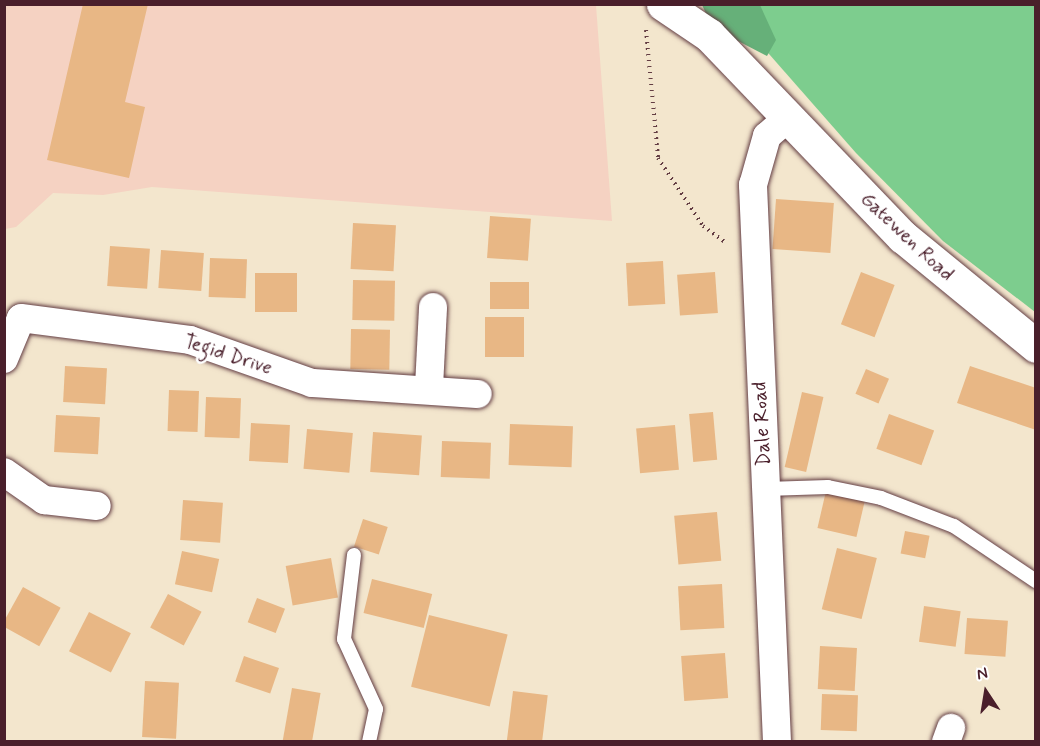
<!DOCTYPE html>
<style>
body{margin:0}
#map{position:relative;width:1040px;height:746px;overflow:hidden;background:#f3e6cd;font-family:Mynerve,sans-serif}
div>[style]{position:absolute}
.built>*{inset:0;background:#f5d2c2}
.green>*{inset:0;background:#7dcd8e}
.forest>*{inset:0;background:#66b079}
.building>*{inset:0;background:#e8b785;transform-origin:0 0}
.path>*{height:4px;margin-top:-2px;transform-origin:0;background:repeating-linear-gradient(90deg,#633d43 0 1.5px,transparent 0 6px)}
.roads{filter:drop-shadow(0 0 2px #633d43) drop-shadow(0 0 2px #633d43)}
.service>*{height:14px;margin:-7px;padding:0 7px;transform-origin:7px;border-radius:7px;background:#fff}
.minor>*{height:28px;margin:-14px;padding:0 14px;transform-origin:14px;border-radius:14px;background:#fff}
.secondary>*{height:33px;margin:-16.5px;padding:0 16.5px;transform-origin:16.5px;border-radius:16.5px;background:#fff}
span{translate:-50% -50%;white-space:nowrap;text-align:center;line-height:1.15;-webkit-text-stroke:5px #fff;paint-order:stroke}
.street-label{font-size:20px;color:#4a1f2b}
.frame{position:absolute;inset:0;border:6px solid #4a1f2b;pointer-events:none}
.north{position:absolute;left:956px;top:662px;width:60px;height:60px;-webkit-text-stroke:4px #fff;paint-order:stroke;rotate:348deg;font-size:16px;font-weight:700;line-height:24px;text-align:center;color:#4a1f2b}
.north::after{content:'';display:block;margin:auto;width:21px;height:27px;background:#4a1f2b;clip-path:polygon(50% 0,100% 100%,50% 72%,0 100%)}
</style>
<div id="map">
<div class="built">
<div style="clip-path:polygon(4px 5px,596px 5px,612px 221px,152px 187px,103px 195px,53px 193px,16px 227px,5px 229px)"></div>
</div>
<div class="green">
<div style="clip-path:polygon(726px 5px,1035px 5px,1035px 312px,943px 241px,856px 153px)"></div>
</div>
<div class="forest">
<div style="clip-path:polygon(702px 5px,760px 5px,776px 40px,767px 56px,713px 28px)"></div>
</div>
<div class="building">
<div style="clip-path:polygon(83px 4px,148px 4px,125px 102px,145px 107px,129px 178px,47px 160px)"></div>
<div style="left:776px;top:199px;width:58px;height:50px;rotate:4deg"></div>
<div style="left:490px;top:216px;width:41px;height:42px;rotate:4deg"></div>
<div style="left:353px;top:223px;width:43px;height:46px;rotate:3deg"></div>
<div style="left:110px;top:246px;width:40px;height:40px;rotate:4deg"></div>
<div style="left:161px;top:250px;width:43px;height:38px;rotate:4deg"></div>
<div style="left:210px;top:258px;width:37px;height:39px;rotate:2deg"></div>
<div style="left:663px;top:261px;width:43px;height:37px;rotate:87deg"></div>
<div style="left:715px;top:272px;width:41px;height:38px;rotate:86deg"></div>
<div style="left:861px;top:272px;width:36px;height:56px;rotate:21deg"></div>
<div style="left:255px;top:273px;width:42px;height:39px"></div>
<div style="left:353px;top:280px;width:42px;height:40px;rotate:1deg"></div>
<div style="left:490px;top:282px;width:39px;height:27px"></div>
<div style="left:485px;top:317px;width:39px;height:40px"></div>
<div style="left:351px;top:329px;width:39px;height:40px;rotate:1deg"></div>
<div style="left:65px;top:366px;width:42px;height:36px;rotate:3deg"></div>
<div style="clip-path:polygon(970px 366px,1036px 388px,1036px 430px,957px 403px)"></div>
<div style="left:866px;top:369px;width:25px;height:27px;rotate:23deg"></div>
<div style="left:169px;top:390px;width:30px;height:41px;rotate:2deg"></div>
<div style="left:802px;top:392px;width:22px;height:77px;rotate:13deg"></div>
<div style="left:206px;top:397px;width:35px;height:40px;rotate:2deg"></div>
<div style="left:713px;top:412px;width:48px;height:24px;rotate:85deg"></div>
<div style="left:889px;top:414px;width:48px;height:37px;rotate:20deg"></div>
<div style="left:56px;top:415px;width:44px;height:37px;rotate:3deg"></div>
<div style="left:251px;top:423px;width:39px;height:38px;rotate:3deg"></div>
<div style="left:510px;top:424px;width:63px;height:41px;rotate:2deg"></div>
<div style="left:675px;top:425px;width:45px;height:39px;rotate:85deg"></div>
<div style="left:307px;top:429px;width:46px;height:40px;rotate:5deg"></div>
<div style="left:373px;top:432px;width:49px;height:40px;rotate:4deg"></div>
<div style="left:442px;top:441px;width:49px;height:36px;rotate:2deg"></div>
<div style="left:826px;top:491px;width:40px;height:38px;rotate:13deg"></div>
<div style="left:183px;top:500px;width:40px;height:40px;rotate:4deg"></div>
<div style="left:717px;top:512px;width:49px;height:43px;rotate:85deg"></div>
<div style="left:363px;top:519px;width:26px;height:29px;rotate:18deg"></div>
<div style="left:905px;top:531px;width:25px;height:23px;rotate:11deg"></div>
<div style="left:837px;top:548px;width:41px;height:63px;rotate:14deg"></div>
<div style="left:182px;top:551px;width:38px;height:34px;rotate:12deg"></div>
<div style="left:331px;top:558px;width:40px;height:46px;rotate:80deg"></div>
<div style="left:372px;top:579px;width:62px;height:35px;rotate:14deg"></div>
<div style="left:722px;top:584px;width:44px;height:44px;rotate:87deg"></div>
<div style="left:23px;top:587px;width:43px;height:44px;rotate:29deg"></div>
<div style="left:168px;top:594px;width:38px;height:38px;rotate:28deg"></div>
<div style="left:257px;top:598px;width:30px;height:26px;rotate:21deg"></div>
<div style="left:924px;top:606px;width:37px;height:36px;rotate:8deg"></div>
<div style="left:89px;top:612px;width:47px;height:44px;rotate:27deg"></div>
<div style="left:429px;top:615px;width:81px;height:74px;rotate:14deg"></div>
<div style="left:967px;top:618px;width:41px;height:36px;rotate:4deg"></div>
<div style="left:820px;top:646px;width:37px;height:43px;rotate:3deg"></div>
<div style="left:725px;top:653px;width:45px;height:44px;rotate:86deg"></div>
<div style="left:244px;top:656px;width:37px;height:27px;rotate:19deg"></div>
<div style="left:145px;top:681px;width:34px;height:56px;rotate:3deg"></div>
<div style="left:292px;top:688px;width:29px;height:55px;rotate:10deg"></div>
<div style="left:513px;top:691px;width:35px;height:51px;rotate:7deg"></div>
<div style="left:822px;top:694px;width:36px;height:36px;rotate:2deg"></div>
</div>
<div class="path">
<div style="left:646px;top:30px;width:129px;rotate:84.6deg"></div>
<div style="left:658px;top:158px;width:82px;rotate:56.5deg"></div>
<div style="left:703px;top:226px;width:29px;rotate:36deg"></div>
</div>
<div class="roads">
<div class="service">
<div style="left:766px;top:489px;width:62px;rotate:-1.8deg"></div>
<div style="left:828px;top:487px;width:54px;rotate:11.7deg"></div>
<div style="left:881px;top:498px;width:78px;rotate:21deg"></div>
<div style="left:954px;top:526px;width:99px;rotate:33.9deg"></div>
<div style="left:354px;top:555px;width:85px;rotate:96.8deg"></div>
<div style="left:344px;top:639px;width:77px;rotate:65.4deg"></div>
<div style="left:376px;top:709px;width:34px;rotate:102deg"></div>
</div>
<div class="minor">
<div style="left:4px;top:359px;width:44px;rotate:-67.5deg"></div>
<div style="left:21px;top:318px;width:170px;rotate:7.4deg"></div>
<div style="left:190px;top:340px;width:129px;rotate:19.4deg"></div>
<div style="left:312px;top:383px;width:166px;rotate:3.8deg"></div>
<div style="left:429px;top:387px;width:80px;rotate:-87.1deg"></div>
<div style="left:4px;top:472px;width:49px;rotate:35deg"></div>
<div style="left:44px;top:500px;width:53px;rotate:6.5deg"></div>
<div style="left:777px;top:742px;width:558px;rotate:-92.47deg"></div>
<div style="left:753px;top:185px;width:51px;rotate:-74.1deg"></div>
<div style="left:767px;top:136px;width:28px;rotate:-41deg"></div>
<div style="left:946px;top:742px;width:15px;rotate:-70deg"></div>
</div>
<div class="secondary">
<div style="left:663px;top:4px;width:55px;rotate:34deg"></div>
<div style="left:709px;top:35px;width:280px;rotate:46.2deg"></div>
<div style="left:903px;top:237px;width:172px;rotate:39.3deg"></div>
</div>
</div>
<div class="street-label">
<span style="left:907px;top:237px;rotate:43deg">Gatewen Road</span>
<span style="left:228px;top:355px;rotate:18deg">Tegid Drive</span>
<span style="left:762px;top:424px;rotate:-93deg">Dale Road</span>
</div>
<div class="frame"></div>
<div class="north">N</div>
</div>
